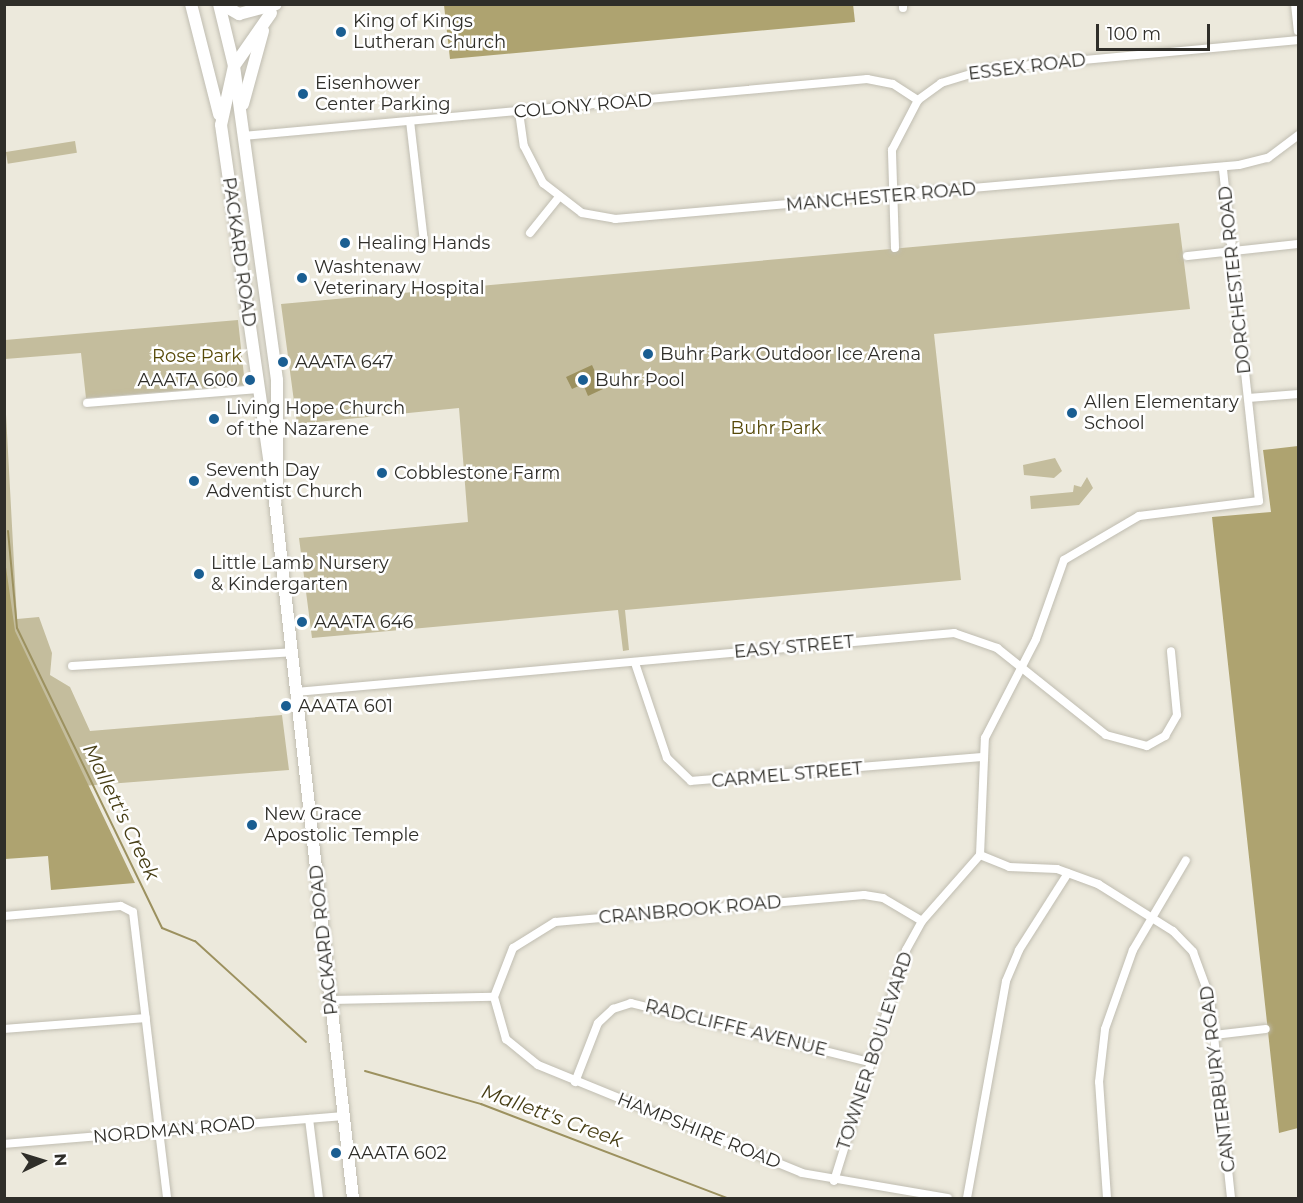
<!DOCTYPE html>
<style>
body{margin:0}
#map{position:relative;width:1303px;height:1203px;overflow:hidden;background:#ece9dc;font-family:Montserrat,sans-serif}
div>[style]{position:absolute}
.green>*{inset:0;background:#c4bd9d;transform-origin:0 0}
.forest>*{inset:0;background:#aea370}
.water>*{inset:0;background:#9c915f}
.stream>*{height:2px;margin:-1px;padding:0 1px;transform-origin:1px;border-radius:1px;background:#9c915f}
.roads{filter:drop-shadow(0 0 2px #c0bdb1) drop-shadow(0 0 2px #c0bdb1)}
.minor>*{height:8px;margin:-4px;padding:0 4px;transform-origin:4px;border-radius:4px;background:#fff}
.secondary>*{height:12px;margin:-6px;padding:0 6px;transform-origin:6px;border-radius:6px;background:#fff}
.dots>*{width:16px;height:16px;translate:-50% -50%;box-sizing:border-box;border:3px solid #fff;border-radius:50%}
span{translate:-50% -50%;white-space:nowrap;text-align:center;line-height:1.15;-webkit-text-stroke:5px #fff;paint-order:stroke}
.poi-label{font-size:18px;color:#2f2e29}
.left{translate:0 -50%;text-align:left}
.right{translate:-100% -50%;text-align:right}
.street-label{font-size:18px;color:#2f2e29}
.park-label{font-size:18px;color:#564908}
.water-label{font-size:20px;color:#473e15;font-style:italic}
.frame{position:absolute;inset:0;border:6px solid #2f2e29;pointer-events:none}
.north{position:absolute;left:12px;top:1131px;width:60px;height:60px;-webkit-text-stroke:4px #fff;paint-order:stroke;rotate:86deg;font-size:16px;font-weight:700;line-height:24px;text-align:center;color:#2f2e29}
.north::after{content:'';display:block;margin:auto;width:21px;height:27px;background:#2f2e29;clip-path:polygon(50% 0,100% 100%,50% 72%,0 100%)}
.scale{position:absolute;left:1096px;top:24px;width:114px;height:27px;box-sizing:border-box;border:3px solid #2f2e29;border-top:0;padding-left:8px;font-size:18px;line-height:21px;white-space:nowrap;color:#2f2e29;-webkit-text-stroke:4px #fff;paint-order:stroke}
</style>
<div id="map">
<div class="green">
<div style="left:75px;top:141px;width:12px;height:70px;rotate:81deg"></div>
<div style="clip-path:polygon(1179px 223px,1190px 309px,934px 334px,961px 580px,625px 610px,629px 650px,623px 651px,618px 610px,312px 638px,299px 538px,468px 522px,459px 408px,297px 424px,281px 304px)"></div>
<div style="clip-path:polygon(238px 320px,245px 385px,86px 398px,81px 353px,5px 359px,5px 340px)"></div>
<div style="clip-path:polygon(4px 377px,17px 619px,39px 617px,52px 653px,50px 675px,70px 687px,90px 731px,282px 715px,289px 770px,5px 792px)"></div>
<div style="clip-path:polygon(1055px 458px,1062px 471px,1054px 478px,1024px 475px,1023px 465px)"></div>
<div style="clip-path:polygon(1087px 477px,1093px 488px,1079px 505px,1031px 509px,1030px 496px,1073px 492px,1074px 485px,1081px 487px)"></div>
</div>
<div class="forest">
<div style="clip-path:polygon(853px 4px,855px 22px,450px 59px,444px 5px)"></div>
<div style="clip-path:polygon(1298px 446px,1298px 1128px,1279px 1133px,1212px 517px,1271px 512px,1263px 450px)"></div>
<div style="clip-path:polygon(4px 553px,15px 631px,135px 883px,51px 890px,48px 856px,5px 859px)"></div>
</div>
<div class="water">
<div style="clip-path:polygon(592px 365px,603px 389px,588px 396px,583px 384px,572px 389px,566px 377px)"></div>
</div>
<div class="stream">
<div style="left:8px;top:531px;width:97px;rotate:84.7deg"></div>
<div style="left:17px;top:628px;width:333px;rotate:64.2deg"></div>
<div style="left:162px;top:928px;width:35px;rotate:22deg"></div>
<div style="left:195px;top:941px;width:150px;rotate:42.3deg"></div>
<div style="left:365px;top:1071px;width:121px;rotate:15.9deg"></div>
<div style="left:481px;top:1104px;width:263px;rotate:20.9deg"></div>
</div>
<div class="roads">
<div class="minor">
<div style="left:1295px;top:4px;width:27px;rotate:84deg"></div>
<div style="left:903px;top:8px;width:4px;rotate:-90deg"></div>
<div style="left:519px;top:112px;width:34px;rotate:82deg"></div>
<div style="left:524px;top:146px;width:42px;rotate:62.8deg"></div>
<div style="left:543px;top:183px;width:49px;rotate:37.6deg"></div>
<div style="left:582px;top:213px;width:34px;rotate:10deg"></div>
<div style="left:615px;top:219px;width:626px;rotate:-4.95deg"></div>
<div style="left:1239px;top:165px;width:30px;rotate:-14deg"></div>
<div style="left:1268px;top:158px;width:38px;rotate:-37deg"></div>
<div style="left:410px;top:121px;width:122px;rotate:83.4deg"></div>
<div style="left:243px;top:136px;width:627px;rotate:-5.22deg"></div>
<div style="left:867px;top:79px;width:26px;rotate:11deg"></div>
<div style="left:893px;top:84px;width:30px;rotate:33deg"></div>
<div style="left:530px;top:233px;width:45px;rotate:-51.3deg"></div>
<div style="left:895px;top:248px;width:98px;rotate:-91.8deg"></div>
<div style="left:892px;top:150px;width:56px;rotate:-62.5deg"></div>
<div style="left:918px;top:100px;width:29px;rotate:-36deg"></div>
<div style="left:941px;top:83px;width:48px;rotate:-16.9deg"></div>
<div style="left:987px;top:69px;width:312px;rotate:-5.3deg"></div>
<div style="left:1187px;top:256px;width:112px;rotate:-6.2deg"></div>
<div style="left:1249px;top:398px;width:49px;rotate:-4.7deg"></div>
<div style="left:87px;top:403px;width:171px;rotate:-4.7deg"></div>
<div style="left:635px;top:663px;width:100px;rotate:71.4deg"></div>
<div style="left:667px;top:758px;width:33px;rotate:44deg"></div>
<div style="left:691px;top:781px;width:291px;rotate:-4.7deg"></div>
<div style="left:72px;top:666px;width:220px;rotate:-3.6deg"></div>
<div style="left:296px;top:692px;width:661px;rotate:-5.12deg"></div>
<div style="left:954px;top:633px;width:46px;rotate:19.2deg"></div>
<div style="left:997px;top:648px;width:139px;rotate:38.6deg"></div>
<div style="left:1106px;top:735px;width:42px;rotate:15deg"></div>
<div style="left:1147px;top:746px;width:21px;rotate:-29deg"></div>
<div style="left:1165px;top:736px;width:24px;rotate:-60deg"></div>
<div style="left:1177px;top:715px;width:64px;rotate:-95.4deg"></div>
<div style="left:980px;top:855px;width:31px;rotate:22deg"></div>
<div style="left:1009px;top:867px;width:48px;rotate:2.4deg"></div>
<div style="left:1057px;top:869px;width:44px;rotate:20.1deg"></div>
<div style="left:1098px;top:884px;width:89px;rotate:32.1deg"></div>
<div style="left:1173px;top:931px;width:29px;rotate:46deg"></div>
<div style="left:1193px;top:952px;width:49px;rotate:69.7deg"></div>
<div style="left:1210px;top:998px;width:201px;rotate:84deg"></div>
<div style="left:4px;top:916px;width:117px;rotate:-4.9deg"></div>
<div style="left:121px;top:906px;width:13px;rotate:27deg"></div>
<div style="left:133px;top:912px;width:288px;rotate:83.2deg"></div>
<div style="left:922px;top:921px;width:45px;rotate:-149.5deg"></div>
<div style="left:883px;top:898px;width:19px;rotate:-171deg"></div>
<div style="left:864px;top:895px;width:310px;rotate:175deg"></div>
<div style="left:555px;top:922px;width:49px;rotate:148.2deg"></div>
<div style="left:513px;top:948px;width:53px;rotate:111.2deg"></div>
<div style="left:494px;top:997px;width:44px;rotate:74.1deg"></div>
<div style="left:506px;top:1039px;width:41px;rotate:39.1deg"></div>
<div style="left:538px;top:1065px;width:285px;rotate:22.2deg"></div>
<div style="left:802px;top:1173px;width:148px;rotate:9.7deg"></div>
<div style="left:331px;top:1000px;width:163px;rotate:-1.1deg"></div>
<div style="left:4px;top:1029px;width:142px;rotate:-4.4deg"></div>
<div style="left:1214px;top:1035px;width:52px;rotate:-6.6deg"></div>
<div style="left:575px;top:1082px;width:63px;rotate:-68.7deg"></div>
<div style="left:598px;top:1023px;width:21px;rotate:-43deg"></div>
<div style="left:613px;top:1009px;width:19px;rotate:-18deg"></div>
<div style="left:631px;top:1003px;width:246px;rotate:13.9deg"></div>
<div style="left:309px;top:1119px;width:80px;rotate:82.8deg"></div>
<div style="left:4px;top:1144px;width:340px;rotate:-4.7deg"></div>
<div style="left:834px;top:1181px;width:242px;rotate:-72.7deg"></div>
<div style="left:906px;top:950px;width:33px;rotate:-61deg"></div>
<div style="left:922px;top:921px;width:88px;rotate:-48.7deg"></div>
<div style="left:980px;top:855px;width:117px;rotate:-87.6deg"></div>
<div style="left:985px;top:738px;width:111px;rotate:-62.7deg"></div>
<div style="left:1036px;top:639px;width:84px;rotate:-70.5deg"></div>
<div style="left:1064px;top:560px;width:87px;rotate:-30.4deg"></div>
<div style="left:1139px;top:516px;width:121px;rotate:-7.1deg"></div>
<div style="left:1259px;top:501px;width:336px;rotate:-96.2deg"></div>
<div style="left:967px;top:1198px;width:220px;rotate:-79.8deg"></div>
<div style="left:1006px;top:981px;width:34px;rotate:-67deg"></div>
<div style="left:1019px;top:950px;width:91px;rotate:-57.5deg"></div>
<div style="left:1107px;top:1198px;width:116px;rotate:-93.9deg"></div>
<div style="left:1099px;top:1082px;width:53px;rotate:-83.5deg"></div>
<div style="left:1105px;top:1029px;width:84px;rotate:-70.5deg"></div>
<div style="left:1133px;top:950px;width:104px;rotate:-59.5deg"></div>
</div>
<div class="secondary">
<div style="left:191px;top:4px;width:114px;rotate:75.7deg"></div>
<div style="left:219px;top:4px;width:64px;rotate:76.4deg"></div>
<div style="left:234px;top:66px;width:317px;rotate:82.2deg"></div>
<div style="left:277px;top:380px;width:109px;rotate:90deg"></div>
<div style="left:221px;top:4px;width:21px;rotate:29deg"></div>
<div style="left:239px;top:14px;width:38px;rotate:-15deg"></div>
<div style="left:271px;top:13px;width:65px;rotate:124.9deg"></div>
<div style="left:234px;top:66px;width:60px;rotate:102.4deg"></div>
<div style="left:221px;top:125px;width:381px;rotate:81.8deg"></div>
<div style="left:275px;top:502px;width:700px;rotate:83.61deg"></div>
<div style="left:243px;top:104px;width:76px;rotate:-74.7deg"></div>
</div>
</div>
<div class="dots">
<div style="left:341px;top:32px;background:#1a5e92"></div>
<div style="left:303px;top:94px;background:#1a5e92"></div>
<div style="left:345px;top:243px;background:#1a5e92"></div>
<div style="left:302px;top:278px;background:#1a5e92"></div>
<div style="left:648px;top:354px;background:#1a5e92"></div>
<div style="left:283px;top:362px;background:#1a5e92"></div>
<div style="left:250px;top:380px;background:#1a5e92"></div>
<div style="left:583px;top:380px;background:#1a5e92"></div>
<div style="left:1072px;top:413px;background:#1a5e92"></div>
<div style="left:214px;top:419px;background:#1a5e92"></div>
<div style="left:382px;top:473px;background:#1a5e92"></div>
<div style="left:194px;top:481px;background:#1a5e92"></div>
<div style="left:199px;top:574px;background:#1a5e92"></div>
<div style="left:302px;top:622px;background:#1a5e92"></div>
<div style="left:286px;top:706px;background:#1a5e92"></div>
<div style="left:252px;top:825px;background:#1a5e92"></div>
<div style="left:336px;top:1153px;background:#1a5e92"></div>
</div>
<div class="poi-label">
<span class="left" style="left:353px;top:32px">King of Kings<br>Lutheran Church</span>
<span class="left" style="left:315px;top:94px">Eisenhower<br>Center Parking</span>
<span class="left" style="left:357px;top:243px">Healing Hands</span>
<span class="left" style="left:314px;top:278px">Washtenaw<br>Veterinary Hospital</span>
<span class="left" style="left:660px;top:354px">Buhr Park Outdoor Ice Arena</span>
<span class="left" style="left:295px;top:362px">AAATA 647</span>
<span class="right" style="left:238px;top:380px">AAATA 600</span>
<span class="left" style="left:595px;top:380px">Buhr Pool</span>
<span class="left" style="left:1084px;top:413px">Allen Elementary<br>School</span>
<span class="left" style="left:226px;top:419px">Living Hope Church<br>of the Nazarene</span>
<span class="left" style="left:206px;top:481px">Seventh Day<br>Adventist Church</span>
<span class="left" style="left:394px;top:473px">Cobblestone Farm</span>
<span class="left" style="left:211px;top:574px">Little Lamb Nursery<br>&amp; Kindergarten</span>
<span class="left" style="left:314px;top:622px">AAATA 646</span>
<span class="left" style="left:298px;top:706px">AAATA 601</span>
<span class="left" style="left:264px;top:825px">New Grace<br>Apostolic Temple</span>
<span class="left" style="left:348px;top:1153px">AAATA 602</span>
</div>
<div class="street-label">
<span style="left:1027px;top:67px;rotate:-7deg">ESSEX ROAD</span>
<span style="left:583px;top:106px;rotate:-5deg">COLONY ROAD</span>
<span style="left:881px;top:197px;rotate:-5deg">MANCHESTER ROAD</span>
<span style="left:239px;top:252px;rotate:82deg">PACKARD ROAD</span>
<span style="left:1235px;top:280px;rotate:-96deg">DORCHESTER ROAD</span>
<span style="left:794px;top:647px;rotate:-5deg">EASY STREET</span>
<span style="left:787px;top:775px;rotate:-5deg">CARMEL STREET</span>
<span style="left:690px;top:910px;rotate:-5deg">CRANBROOK ROAD</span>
<span style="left:324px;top:940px;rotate:-96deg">PACKARD ROAD</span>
<span style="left:736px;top:1028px;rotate:14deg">RADCLIFFE AVENUE</span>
<span style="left:875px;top:1051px;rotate:-72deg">TOWNER BOULEVARD</span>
<span style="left:1218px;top:1079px;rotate:-97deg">CANTERBURY ROAD</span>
<span style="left:174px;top:1130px;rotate:-5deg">NORDMAN ROAD</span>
<span style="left:699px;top:1131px;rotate:22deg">HAMPSHIRE ROAD</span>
</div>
<div class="park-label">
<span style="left:197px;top:356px">Rose Park</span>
<span style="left:776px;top:428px">Buhr Park</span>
</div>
<div class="water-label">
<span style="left:121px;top:812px;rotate:64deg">Mallett's Creek</span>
<span style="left:552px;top:1116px;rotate:20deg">Mallett's Creek</span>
</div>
<div class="frame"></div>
<div class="north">N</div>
<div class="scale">100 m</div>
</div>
